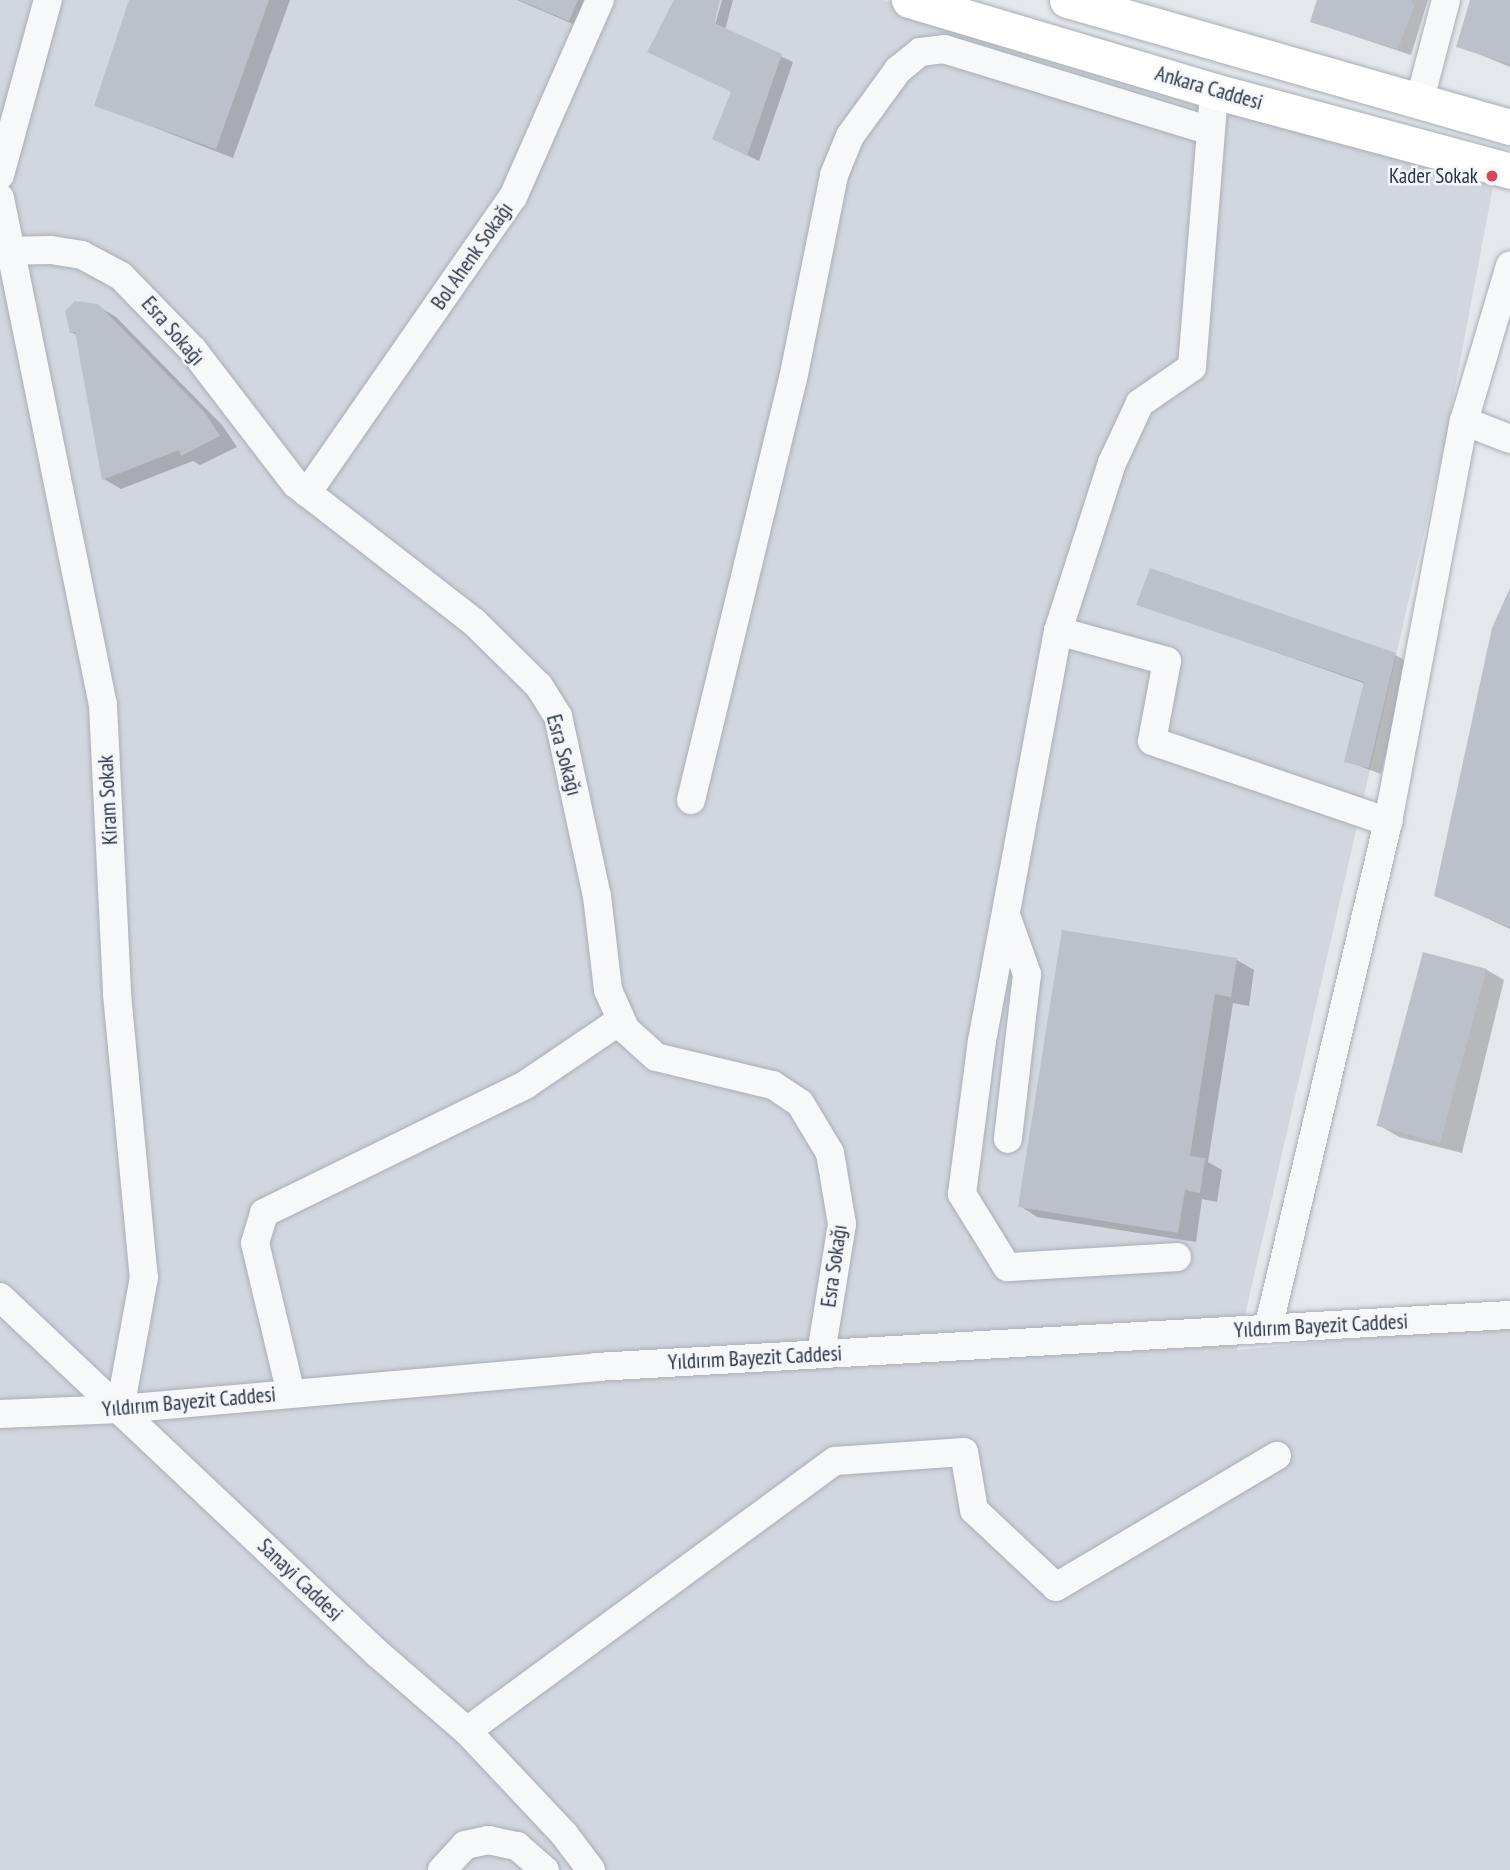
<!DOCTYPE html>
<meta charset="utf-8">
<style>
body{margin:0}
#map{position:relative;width:1510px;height:1870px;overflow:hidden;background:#e4e7ec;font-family:"PT Sans Narrow",sans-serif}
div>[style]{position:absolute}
.built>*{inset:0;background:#d2d6de}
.shadow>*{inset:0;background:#0003}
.building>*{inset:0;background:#bbc0ca;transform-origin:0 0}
.roads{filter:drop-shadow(0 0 2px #a9aeb7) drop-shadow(0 0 2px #a9aeb7)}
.minor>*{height:28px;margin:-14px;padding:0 14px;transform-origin:14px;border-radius:14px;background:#f7f8fa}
.major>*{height:35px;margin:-17.5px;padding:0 17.5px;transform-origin:17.5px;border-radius:17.5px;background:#fff}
.dots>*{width:19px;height:19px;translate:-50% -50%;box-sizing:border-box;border:4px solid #f4f6f9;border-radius:50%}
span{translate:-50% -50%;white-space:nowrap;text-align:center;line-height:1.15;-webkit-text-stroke:5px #f4f6f9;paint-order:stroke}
.street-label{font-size:21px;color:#2b3445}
.poi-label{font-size:21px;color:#2b3445}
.right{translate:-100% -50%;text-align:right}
</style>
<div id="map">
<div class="built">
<div style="clip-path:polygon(0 0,884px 0,1493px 186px,1445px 442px,1237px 1350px,1510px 1324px,1510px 1870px,0 1870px)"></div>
</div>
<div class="shadow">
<div style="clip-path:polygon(132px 0,290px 0,233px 158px,96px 105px)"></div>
<div style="clip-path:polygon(517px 0,600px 0,587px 30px)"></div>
<div style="clip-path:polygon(676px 0,718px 0,713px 32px,722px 0,733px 0,725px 30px,793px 62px,759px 161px,726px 145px,733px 93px)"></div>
<div style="clip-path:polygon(1318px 0,1428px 0,1411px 55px,1312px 22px)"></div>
<div style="clip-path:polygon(1472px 0,1510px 0,1510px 67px,1459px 46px)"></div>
<div style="clip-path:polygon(98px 306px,116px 317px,222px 425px,237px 447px,200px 465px,193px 461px,121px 489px,104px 479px,78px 336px,71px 332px)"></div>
<div style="clip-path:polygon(1510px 592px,1510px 929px,1436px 895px)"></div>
<div style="clip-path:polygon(1139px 604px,1395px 655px,1408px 662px,1381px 774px,1346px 761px,1366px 684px)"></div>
<div style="clip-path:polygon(1424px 954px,1487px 970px,1504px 980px,1462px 1153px,1399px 1137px,1382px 1127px)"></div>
<div style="clip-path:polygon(1237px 960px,1254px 970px,1249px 1006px,1233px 1003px,1208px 1162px,1222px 1170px,1217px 1202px,1202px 1199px,1196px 1242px,1037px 1217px,1020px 1206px)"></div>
</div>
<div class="building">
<div style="clip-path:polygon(129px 0,269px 0,216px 149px,94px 106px)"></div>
<div style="clip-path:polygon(519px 0,578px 0,569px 21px)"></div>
<div style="clip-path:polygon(674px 0,720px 0,714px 23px,782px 54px,747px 156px,712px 139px,731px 92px,647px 52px)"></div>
<div style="clip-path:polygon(1317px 0,1412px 0,1414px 7px,1398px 49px,1310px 22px)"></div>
<div style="clip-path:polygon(1470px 0,1510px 0,1510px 64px,1456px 47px)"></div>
<div style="clip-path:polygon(75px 301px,98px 304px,205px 413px,220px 436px,181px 456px,179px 450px,102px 480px,75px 332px,70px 333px,65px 311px)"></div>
<div style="clip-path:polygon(1150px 568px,1396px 653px,1369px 768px,1344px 762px,1364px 682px,1136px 605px)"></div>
<div style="clip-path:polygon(1510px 588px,1510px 927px,1434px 896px,1492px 628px)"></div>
<div style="clip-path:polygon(1062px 930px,1237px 958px,1231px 997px,1215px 994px,1190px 1156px,1205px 1158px,1200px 1193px,1185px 1190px,1178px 1233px,1018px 1207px)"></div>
<div style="left:1423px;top:952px;width:66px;height:180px;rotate:15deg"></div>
</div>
<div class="roads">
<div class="minor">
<div style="left:1419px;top:103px;width:106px;rotate:-75.3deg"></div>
<div style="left:0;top:175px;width:181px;rotate:-74.7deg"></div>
<div style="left:0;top:198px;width:517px;rotate:78.52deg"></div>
<div style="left:103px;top:705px;width:289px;rotate:87.2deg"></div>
<div style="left:117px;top:994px;width:284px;rotate:84.6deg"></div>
<div style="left:144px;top:1277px;width:134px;rotate:100.3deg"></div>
<div style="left:0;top:251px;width:51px;rotate:-1.1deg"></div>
<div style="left:51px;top:250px;width:31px;rotate:9deg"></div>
<div style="left:82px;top:255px;width:44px;rotate:28.3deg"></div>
<div style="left:121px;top:276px;width:103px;rotate:45.8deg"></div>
<div style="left:193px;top:350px;width:169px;rotate:52.5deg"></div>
<div style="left:296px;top:484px;width:225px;rotate:37.8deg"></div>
<div style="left:474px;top:622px;width:91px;rotate:44.6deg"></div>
<div style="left:539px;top:686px;width:36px;rotate:58deg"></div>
<div style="left:558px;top:716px;width:184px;rotate:77.8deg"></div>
<div style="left:597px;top:896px;width:95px;rotate:83.3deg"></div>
<div style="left:608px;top:990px;width:44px;rotate:65.8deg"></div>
<div style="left:626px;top:1030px;width:40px;rotate:42deg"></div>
<div style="left:656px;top:1057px;width:120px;rotate:13.5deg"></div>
<div style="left:773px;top:1085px;width:32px;rotate:34deg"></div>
<div style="left:800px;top:1103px;width:58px;rotate:59deg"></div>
<div style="left:830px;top:1153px;width:72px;rotate:80.4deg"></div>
<div style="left:842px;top:1224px;width:132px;rotate:99.2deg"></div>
<div style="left:1464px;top:421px;width:49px;rotate:21.4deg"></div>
<div style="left:307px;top:493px;width:361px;rotate:-55.2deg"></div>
<div style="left:513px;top:197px;width:215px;rotate:-66.2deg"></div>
<div style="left:1058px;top:631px;width:113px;rotate:15.4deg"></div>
<div style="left:1167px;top:661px;width:81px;rotate:100.6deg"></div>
<div style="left:1152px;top:741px;width:250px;rotate:18.9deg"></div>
<div style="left:691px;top:800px;width:433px;rotate:-76.4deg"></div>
<div style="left:793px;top:379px;width:208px;rotate:-78.6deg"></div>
<div style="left:834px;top:175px;width:42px;rotate:-67.7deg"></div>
<div style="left:850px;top:136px;width:82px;rotate:-54deg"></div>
<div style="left:898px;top:70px;width:28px;rotate:-39deg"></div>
<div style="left:920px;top:52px;width:24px;rotate:-7deg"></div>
<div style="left:944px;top:49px;width:278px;rotate:17.1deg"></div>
<div style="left:1006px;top:915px;width:63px;rotate:70.4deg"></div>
<div style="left:1027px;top:974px;width:166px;rotate:96.6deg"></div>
<div style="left:1177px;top:1257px;width:170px;rotate:176.6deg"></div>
<div style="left:1007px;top:1267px;width:86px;rotate:-121.7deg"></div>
<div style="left:962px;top:1194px;width:154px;rotate:-82.6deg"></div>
<div style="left:982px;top:1041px;width:417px;rotate:-79.5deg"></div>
<div style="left:1058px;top:631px;width:176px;rotate:-72.2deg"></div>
<div style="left:1112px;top:463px;width:66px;rotate:-65deg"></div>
<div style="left:1140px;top:403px;width:63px;rotate:-34.7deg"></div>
<div style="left:1192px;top:367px;width:277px;rotate:-85.4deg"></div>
<div style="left:0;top:1297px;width:519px;rotate:43.36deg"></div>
<div style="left:377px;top:1653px;width:119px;rotate:40.9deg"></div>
<div style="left:467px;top:1731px;width:141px;rotate:46.7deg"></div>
<div style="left:564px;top:1834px;width:45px;rotate:53.1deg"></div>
<div style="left:1268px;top:1329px;width:521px;rotate:-76.68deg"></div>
<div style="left:1388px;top:822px;width:408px;rotate:-79.3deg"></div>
<div style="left:1464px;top:421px;width:162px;rotate:-73.5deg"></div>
<div style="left:291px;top:1394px;width:155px;rotate:-103.4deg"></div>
<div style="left:255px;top:1243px;width:31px;rotate:-73deg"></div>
<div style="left:264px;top:1213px;width:291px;rotate:-26.1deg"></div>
<div style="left:525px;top:1085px;width:116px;rotate:-34.1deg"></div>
<div style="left:0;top:1414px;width:120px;rotate:-2.4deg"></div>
<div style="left:120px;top:1409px;width:478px;rotate:-5deg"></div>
<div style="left:596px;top:1367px;width:915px;rotate:-3.26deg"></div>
<div style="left:467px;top:1731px;width:456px;rotate:-36.3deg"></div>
<div style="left:835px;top:1461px;width:129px;rotate:-4deg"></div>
<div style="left:964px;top:1452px;width:59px;rotate:80.2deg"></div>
<div style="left:974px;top:1510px;width:112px;rotate:43.2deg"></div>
<div style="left:1056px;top:1587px;width:257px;rotate:-30.7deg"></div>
<div style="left:442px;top:1870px;width:34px;rotate:-47deg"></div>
<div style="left:465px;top:1845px;width:24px;rotate:-12deg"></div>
<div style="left:488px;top:1840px;width:30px;rotate:12deg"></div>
<div style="left:517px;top:1846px;width:37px;rotate:41deg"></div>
</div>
<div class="major">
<div style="left:909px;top:0;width:318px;rotate:16.6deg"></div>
<div style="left:1214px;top:91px;width:307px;rotate:15.1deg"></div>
<div style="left:1067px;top:0;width:461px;rotate:16deg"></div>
</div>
</div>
<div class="dots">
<div style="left:1492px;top:176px;background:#d1495b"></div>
</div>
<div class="street-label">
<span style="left:1209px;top:88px;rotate:16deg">Ankara Caddesi</span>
<span style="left:472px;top:256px;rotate:-55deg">Bol Ahenk Sokağı</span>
<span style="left:173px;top:331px;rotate:49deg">Esra Sokağı</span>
<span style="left:564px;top:755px;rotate:75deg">Esra Sokağı</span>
<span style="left:108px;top:800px;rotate:-93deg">Kiram Sokak</span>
<span style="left:834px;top:1266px;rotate:-82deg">Esra Sokağı</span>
<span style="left:1321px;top:1326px;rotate:-3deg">Yıldırım Bayezit Caddesi</span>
<span style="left:755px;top:1358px;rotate:-3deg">Yıldırım Bayezit Caddesi</span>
<span style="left:189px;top:1402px;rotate:-5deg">Yıldırım Bayezit Caddesi</span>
<span style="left:300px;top:1580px;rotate:44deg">Sanayi Caddesi</span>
</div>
<div class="poi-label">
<span class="right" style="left:1478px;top:176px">Kader Sokak</span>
</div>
</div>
